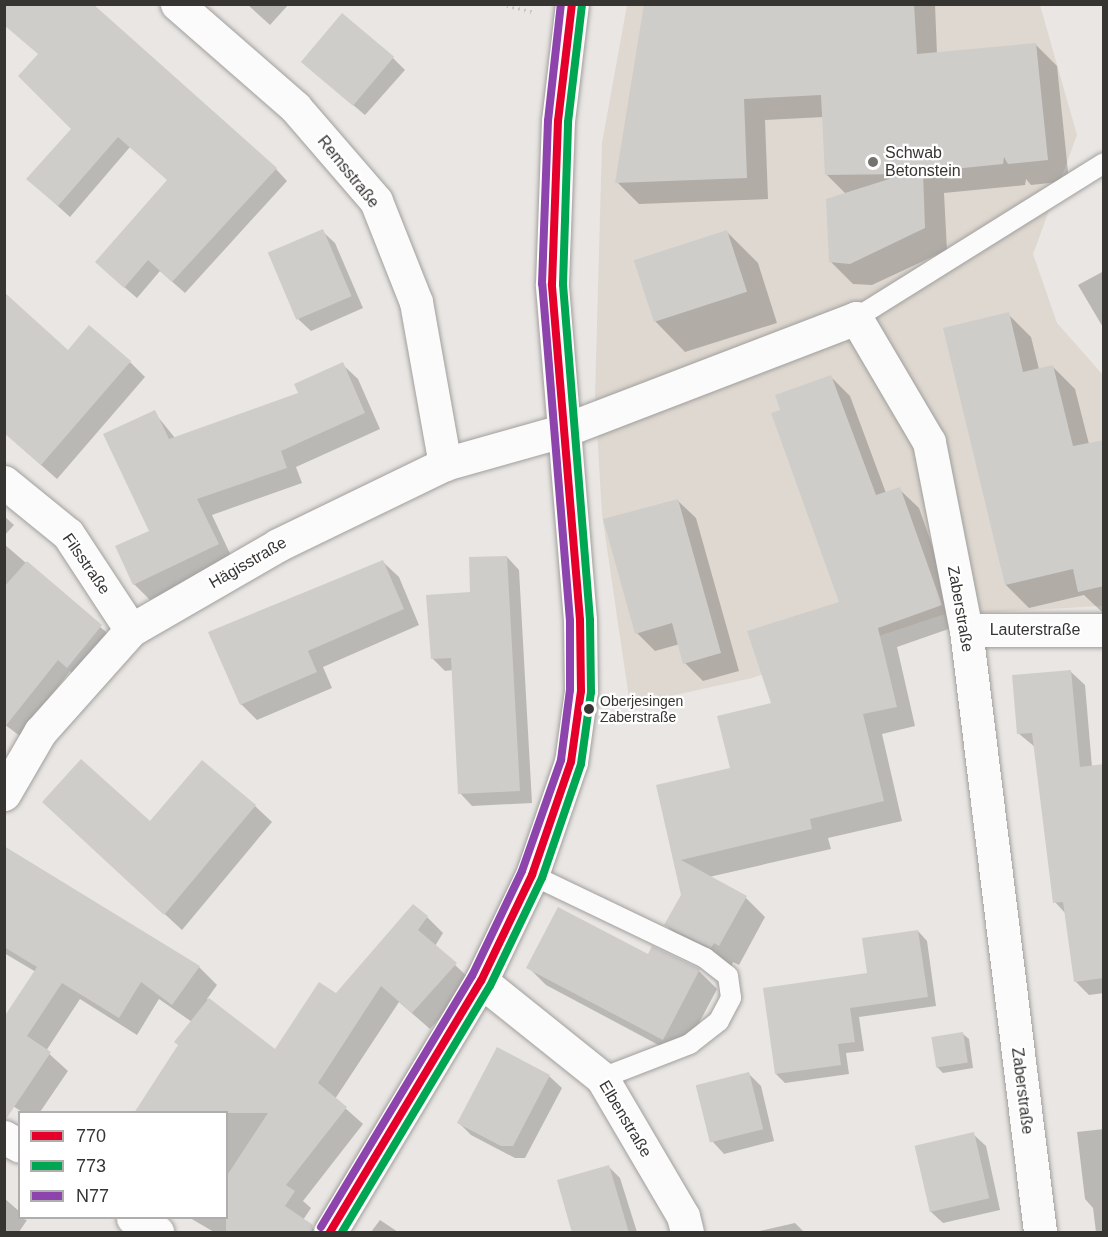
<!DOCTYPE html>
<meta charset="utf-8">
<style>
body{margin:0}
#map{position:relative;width:1108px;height:1237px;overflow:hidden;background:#e9e6e3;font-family:Arial,sans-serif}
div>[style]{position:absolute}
.built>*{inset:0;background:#ded8d0}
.shadow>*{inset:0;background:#0003}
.building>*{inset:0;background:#cfcdca;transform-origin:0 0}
.path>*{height:4px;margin-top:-2px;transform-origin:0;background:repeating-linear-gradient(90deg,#c8c7c5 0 1.5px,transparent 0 6px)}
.roads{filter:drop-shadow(0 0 2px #a19f9d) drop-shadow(0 0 2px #a19f9d)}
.service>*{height:20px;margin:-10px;padding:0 10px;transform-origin:10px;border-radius:10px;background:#fcfbfb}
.minor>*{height:33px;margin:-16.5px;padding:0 16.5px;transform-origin:16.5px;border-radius:16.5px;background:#fcfbfb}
.primary>*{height:33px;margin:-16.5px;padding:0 16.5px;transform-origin:16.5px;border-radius:16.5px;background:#fcfbfb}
.bus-1>*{height:8px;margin:-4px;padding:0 4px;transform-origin:4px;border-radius:4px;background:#e4002b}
.bus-2>*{height:8px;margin:-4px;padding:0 4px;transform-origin:4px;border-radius:4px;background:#00a651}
.bus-3>*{height:8px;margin:-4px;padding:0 4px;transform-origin:4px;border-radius:4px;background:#8e44ad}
.dots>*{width:16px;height:16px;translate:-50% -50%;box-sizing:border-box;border:3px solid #fff;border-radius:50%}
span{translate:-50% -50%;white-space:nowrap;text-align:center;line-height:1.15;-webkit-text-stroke:4.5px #fff;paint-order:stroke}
.bus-label{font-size:14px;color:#363532}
.left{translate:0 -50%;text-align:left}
.poi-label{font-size:16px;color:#363532}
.street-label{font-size:16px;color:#363532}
.frame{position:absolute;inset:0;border:6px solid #363532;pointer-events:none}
.legend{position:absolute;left:18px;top:1111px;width:210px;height:108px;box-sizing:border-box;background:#fff;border:2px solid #afaead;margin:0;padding:8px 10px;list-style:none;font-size:18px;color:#363532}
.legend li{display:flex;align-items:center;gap:12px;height:30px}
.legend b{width:30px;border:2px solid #afaead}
</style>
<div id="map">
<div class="built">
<div style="clip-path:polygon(627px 5px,1040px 5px,1077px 135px,1033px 254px,1057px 323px,1103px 375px,1103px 606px,942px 615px,752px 678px,630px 705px,602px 514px,595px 397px,602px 143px)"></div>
</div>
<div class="shadow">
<div style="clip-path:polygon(247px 4px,289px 4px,270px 25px)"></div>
<div style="clip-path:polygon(646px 4px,935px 4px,937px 54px,1036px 45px,1057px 66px,1069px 181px,1031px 185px,1026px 179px,1025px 185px,944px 193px,947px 250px,872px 285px,853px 284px,831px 262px,846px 194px,827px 175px,824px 117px,765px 120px,768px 199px,639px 204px,617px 182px)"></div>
<div style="clip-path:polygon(393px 58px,405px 70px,365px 115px,315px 73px)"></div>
<div style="clip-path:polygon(20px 76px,276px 169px,287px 181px,185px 293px,160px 271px,137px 298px,109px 274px,169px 180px,130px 147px,70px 217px,28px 179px,73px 129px)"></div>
<div style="clip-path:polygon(322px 231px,335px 243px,363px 308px,311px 331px,298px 319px)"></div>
<div style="clip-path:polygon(727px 232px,758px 263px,777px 323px,685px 352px,655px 321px)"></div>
<div style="clip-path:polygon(1104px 271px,1104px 329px,1078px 285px)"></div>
<div style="clip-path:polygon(1008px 314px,1031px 337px,1039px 369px,1052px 366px,1075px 389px,1089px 444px,1104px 442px,1104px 614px,1084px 595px,1029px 608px,1006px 585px)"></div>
<div style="clip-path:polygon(130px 362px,145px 377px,57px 479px,16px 443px)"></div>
<div style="clip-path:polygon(342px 364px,358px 379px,380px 429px,296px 467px,302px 483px,212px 515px,233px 560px,150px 600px,134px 584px,151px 532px,154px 412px,175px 438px,300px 394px)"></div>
<div style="clip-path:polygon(831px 377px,850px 396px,886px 493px,899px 489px,919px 508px,960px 625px,897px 647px,915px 726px,882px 734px,902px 821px,828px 838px,831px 849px,709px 877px,746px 898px,765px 917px,739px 965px,733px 962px,731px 966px,685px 944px,666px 925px,683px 895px,657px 787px,732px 769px,840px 603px,782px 410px)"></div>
<div style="clip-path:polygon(677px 500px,696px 518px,739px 671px,703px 681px,685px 663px,680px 644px,655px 651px,637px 633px)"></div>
<div style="clip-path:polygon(4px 516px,14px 525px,4px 536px)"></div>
<div style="clip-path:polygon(4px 544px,113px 638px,79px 679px,70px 671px,20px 736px,4px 724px)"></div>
<div style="clip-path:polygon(507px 557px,519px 570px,532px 803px,472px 806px,460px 793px,453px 670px,445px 671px,432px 658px,472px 593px)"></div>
<div style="clip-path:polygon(383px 562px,399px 577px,419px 625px,323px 667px,332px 688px,257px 720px,241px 704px)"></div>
<div style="clip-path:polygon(1071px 672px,1085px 685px,1092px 767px,1104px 767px,1104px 993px,1089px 995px,1075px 981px,1066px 914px,1055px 902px,1035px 747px,1018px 733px)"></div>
<div style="clip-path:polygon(255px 806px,272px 822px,182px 930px,61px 818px,151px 824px)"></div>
<div style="clip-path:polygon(4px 847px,199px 967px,217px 985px,207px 999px,275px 1052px,427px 917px,443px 933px,435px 946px,472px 981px,430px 1029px,399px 1002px,335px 1099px,363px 1124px,303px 1201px,311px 1208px,303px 1220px,317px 1232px,214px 1232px,190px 1218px,226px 1218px,226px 1112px,179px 1045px,192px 1022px,159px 999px,137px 1035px,80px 999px,46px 1051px,68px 1071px,40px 1112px,22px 1112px,4px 1100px,4px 1018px,36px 972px,4px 953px)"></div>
<div style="clip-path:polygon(918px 931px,927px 941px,936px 1006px,859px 1017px,864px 1051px,846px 1053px,849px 1074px,785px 1083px,776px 1074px)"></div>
<div style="clip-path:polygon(528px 967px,699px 971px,717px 989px,681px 1057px,546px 985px)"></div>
<div style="clip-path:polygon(963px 1034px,969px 1039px,973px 1068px,943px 1073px,937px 1067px)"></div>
<div style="clip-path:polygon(749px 1074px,761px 1086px,774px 1141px,724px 1154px,712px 1141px)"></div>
<div style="clip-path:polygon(549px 1076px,562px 1088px,525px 1158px,515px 1158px,471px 1135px,459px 1123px)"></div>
<div style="clip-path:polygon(1104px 1129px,1104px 1232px,1096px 1232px,1093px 1208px,1085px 1199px,1077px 1132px)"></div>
<div style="clip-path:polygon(973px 1134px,986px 1146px,1000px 1210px,943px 1223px,930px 1211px)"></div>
<div style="clip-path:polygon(609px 1167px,620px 1178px,637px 1232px,574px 1232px)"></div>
<div style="clip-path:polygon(4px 1198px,20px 1212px,20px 1218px,27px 1220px,19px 1232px,4px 1232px)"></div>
<div style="clip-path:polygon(380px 1220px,398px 1232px,371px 1232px)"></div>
<div style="clip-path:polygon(795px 1223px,804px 1232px,755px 1232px)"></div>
</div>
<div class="building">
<div style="clip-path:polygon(4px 4px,93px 4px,277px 168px,172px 282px,148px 260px,124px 288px,95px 262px,167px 180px,118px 137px,58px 206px,26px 179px,71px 129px,18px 76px,38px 54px,4px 25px)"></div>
<div style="clip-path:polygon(644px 4px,914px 4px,917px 54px,1036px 43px,1048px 160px,1008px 164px,1004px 157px,1003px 164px,923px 172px,925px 228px,850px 264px,829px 262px,826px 199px,905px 174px,825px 175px,821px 95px,744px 99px,747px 178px,615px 183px)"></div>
<div style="left:342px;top:13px;width:68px;height:64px;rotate:40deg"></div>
<div style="left:323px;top:229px;width:73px;height:60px;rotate:67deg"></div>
<div style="left:727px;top:230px;width:65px;height:98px;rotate:72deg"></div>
<div style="clip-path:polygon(4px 292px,68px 350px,89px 325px,131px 361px,41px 465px,4px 433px)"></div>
<div style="clip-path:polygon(1009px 312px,1023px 372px,1053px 365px,1073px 446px,1104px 440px,1104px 586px,1078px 592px,1073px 569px,1005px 585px,943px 328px)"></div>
<div style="clip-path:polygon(343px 362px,365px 413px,281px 451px,287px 468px,197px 499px,219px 544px,133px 585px,115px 546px,149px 531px,103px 434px,155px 410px,169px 439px,298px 393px,294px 384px)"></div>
<div style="clip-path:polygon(831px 375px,876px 495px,900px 487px,942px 605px,878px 628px,897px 707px,863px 714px,884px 801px,810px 819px,812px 829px,681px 860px,747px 896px,719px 946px,714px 943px,711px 948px,664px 925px,681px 895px,656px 785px,730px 768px,717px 716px,771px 703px,747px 631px,839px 602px,771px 413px,780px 410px,775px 395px)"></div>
<div style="clip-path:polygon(678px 499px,721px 653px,683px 664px,672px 623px,635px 634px,603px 519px)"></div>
<div style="clip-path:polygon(507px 556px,520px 791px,458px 794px,451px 658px,431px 659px,426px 595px,470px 592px,469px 557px)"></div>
<div style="clip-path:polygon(383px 560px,404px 609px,308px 651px,317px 672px,240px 705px,208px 632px)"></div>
<div style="clip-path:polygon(27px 561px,102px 625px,67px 668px,58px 660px,4px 728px,4px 587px)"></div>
<div style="clip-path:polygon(1071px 670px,1080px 767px,1104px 764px,1104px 978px,1074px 982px,1063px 902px,1053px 903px,1032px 733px,1017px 734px,1012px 675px)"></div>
<div style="clip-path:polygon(81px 759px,150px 821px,202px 760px,256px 805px,164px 915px,42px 802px)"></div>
<div style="clip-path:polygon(4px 846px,200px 966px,172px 1005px,141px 982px,119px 1018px,62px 983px,27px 1036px,51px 1052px,6px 1119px,4px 1017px,37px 967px,4px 947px)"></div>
<div style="clip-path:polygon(413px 904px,428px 916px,418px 930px,457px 963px,412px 1013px,381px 986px,318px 1083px,347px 1107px,286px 1185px,295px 1191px,285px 1206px,313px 1225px,311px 1233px,226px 1233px,226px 1177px,268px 1113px,134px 1113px,178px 1045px,174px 1042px,209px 998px,275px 1049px,319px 982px,336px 993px)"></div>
<div style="clip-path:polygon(558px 907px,648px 954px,652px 946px,700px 969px,663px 1040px,526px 968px)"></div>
<div style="clip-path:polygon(918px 930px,928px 997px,850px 1008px,855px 1042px,838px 1044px,841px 1065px,775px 1074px,763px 988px,867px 973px,862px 938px)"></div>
<div style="left:963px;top:1032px;width:31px;height:32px;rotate:81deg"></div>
<div style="clip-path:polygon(497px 1047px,550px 1075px,513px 1146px,501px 1146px,457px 1123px)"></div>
<div style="left:749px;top:1072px;width:59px;height:55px;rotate:76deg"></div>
<div style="left:974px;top:1132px;width:68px;height:61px;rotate:77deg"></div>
<div style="clip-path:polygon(609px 1165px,629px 1233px,572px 1233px,557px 1180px)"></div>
</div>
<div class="path">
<div style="left:501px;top:4px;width:34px;rotate:15deg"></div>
</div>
<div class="roads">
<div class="service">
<div style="left:856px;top:318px;width:292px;rotate:-32deg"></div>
<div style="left:532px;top:875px;width:192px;rotate:25.6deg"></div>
<div style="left:705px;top:958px;width:29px;rotate:38deg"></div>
<div style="left:728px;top:976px;width:22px;rotate:82deg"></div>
<div style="left:731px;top:998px;width:26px;rotate:118deg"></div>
<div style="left:719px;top:1021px;width:37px;rotate:142deg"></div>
<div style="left:690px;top:1044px;width:94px;rotate:158.9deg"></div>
</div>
<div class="minor">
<div style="left:177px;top:4px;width:157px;rotate:41.1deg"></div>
<div style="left:295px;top:107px;width:124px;rotate:49.2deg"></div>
<div style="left:376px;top:201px;width:109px;rotate:68.4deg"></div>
<div style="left:416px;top:302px;width:165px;rotate:79.9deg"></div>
<div style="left:4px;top:482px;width:82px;rotate:39.1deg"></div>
<div style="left:68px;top:534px;width:115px;rotate:56.7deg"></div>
<div style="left:966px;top:630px;width:138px"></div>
<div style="left:4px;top:794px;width:72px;rotate:-59.9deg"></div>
<div style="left:40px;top:732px;width:137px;rotate:-48.3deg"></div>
<div style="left:131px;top:630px;width:170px;rotate:-30deg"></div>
<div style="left:278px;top:545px;width:186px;rotate:-25.9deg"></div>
<div style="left:445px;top:464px;width:122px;rotate:-15.8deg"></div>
<div style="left:562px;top:431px;width:315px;rotate:-21deg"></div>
<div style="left:856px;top:318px;width:144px;rotate:59.5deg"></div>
<div style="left:929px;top:442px;width:192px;rotate:78.9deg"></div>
<div style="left:966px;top:630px;width:607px;rotate:82.99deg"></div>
<div style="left:481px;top:981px;width:155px;rotate:38.7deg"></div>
<div style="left:602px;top:1078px;width:160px;rotate:59.6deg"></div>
<div style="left:683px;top:1216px;width:16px;rotate:76deg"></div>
<div style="left:4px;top:1137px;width:18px;rotate:29deg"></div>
<div style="left:133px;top:1218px;width:28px;rotate:30deg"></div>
</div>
<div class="primary">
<div style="left:330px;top:1232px;width:293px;rotate:-59deg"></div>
<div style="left:481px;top:981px;width:118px;rotate:-64.3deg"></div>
<div style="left:532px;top:875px;width:120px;rotate:-71deg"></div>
<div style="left:571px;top:762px;width:72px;rotate:-82deg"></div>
<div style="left:581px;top:691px;width:71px;rotate:-90.8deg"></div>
<div style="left:580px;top:620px;width:337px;rotate:-94.8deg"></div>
<div style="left:552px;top:284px;width:163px;rotate:-87.9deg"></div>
<div style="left:558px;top:121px;width:118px;rotate:-83.2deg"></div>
</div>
</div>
<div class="bus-1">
<div style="left:330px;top:1232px;width:293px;rotate:-59deg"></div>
<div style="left:481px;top:981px;width:118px;rotate:-64.3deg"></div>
<div style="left:532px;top:875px;width:120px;rotate:-71deg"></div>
<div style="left:571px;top:762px;width:72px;rotate:-82deg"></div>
<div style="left:581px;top:691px;width:71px;rotate:-90.8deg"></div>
<div style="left:580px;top:620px;width:337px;rotate:-94.8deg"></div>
<div style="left:552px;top:284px;width:163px;rotate:-87.9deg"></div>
<div style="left:558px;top:121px;width:118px;rotate:-83.2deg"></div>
</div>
<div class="bus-2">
<div style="left:342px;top:1232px;width:287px;rotate:-59deg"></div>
<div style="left:490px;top:986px;width:120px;rotate:-64.3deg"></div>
<div style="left:542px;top:878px;width:120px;rotate:-71.1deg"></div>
<div style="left:581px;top:764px;width:73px;rotate:-82.1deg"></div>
<div style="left:591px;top:692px;width:72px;rotate:-90.8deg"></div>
<div style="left:590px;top:620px;width:337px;rotate:-94.6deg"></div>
<div style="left:563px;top:284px;width:162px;rotate:-88.2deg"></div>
<div style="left:568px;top:122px;width:118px;rotate:-83.2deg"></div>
</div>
<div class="bus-3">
<div style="left:321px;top:1227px;width:293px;rotate:-59deg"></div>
<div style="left:472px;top:976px;width:116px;rotate:-64.5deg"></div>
<div style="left:522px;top:871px;width:118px;rotate:-70.6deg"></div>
<div style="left:561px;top:760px;width:71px;rotate:-82.7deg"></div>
<div style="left:570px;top:690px;width:69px;rotate:-90deg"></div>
<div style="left:570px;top:621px;width:338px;rotate:-94.7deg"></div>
<div style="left:542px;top:284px;width:163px;rotate:-87.9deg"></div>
<div style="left:548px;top:121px;width:118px;rotate:-83.7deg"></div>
</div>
<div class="dots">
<div style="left:873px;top:162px;background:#757370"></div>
<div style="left:589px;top:709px;background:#363532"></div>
</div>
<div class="bus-label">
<span class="left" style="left:600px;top:709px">Oberjesingen<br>Zaberstraße</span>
</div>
<div class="poi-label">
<span class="left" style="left:885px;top:162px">Schwab<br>Betonstein</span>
</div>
<div class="street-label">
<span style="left:348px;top:172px;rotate:51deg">Remsstraße</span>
<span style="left:248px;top:563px;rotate:-30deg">Hägisstraße</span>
<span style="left:86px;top:564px;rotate:55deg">Filsstraße</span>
<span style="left:960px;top:609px;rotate:80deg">Zaberstraße</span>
<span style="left:1035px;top:630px">Lauterstraße</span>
<span style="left:1022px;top:1091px;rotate:83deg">Zaberstraße</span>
<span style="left:625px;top:1119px;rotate:59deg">Elbenstraße</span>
</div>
<div class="frame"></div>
<ul class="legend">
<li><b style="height:8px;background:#e4002b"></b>770</li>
<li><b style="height:8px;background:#00a651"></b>773</li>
<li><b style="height:8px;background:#8e44ad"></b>N77</li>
</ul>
</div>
